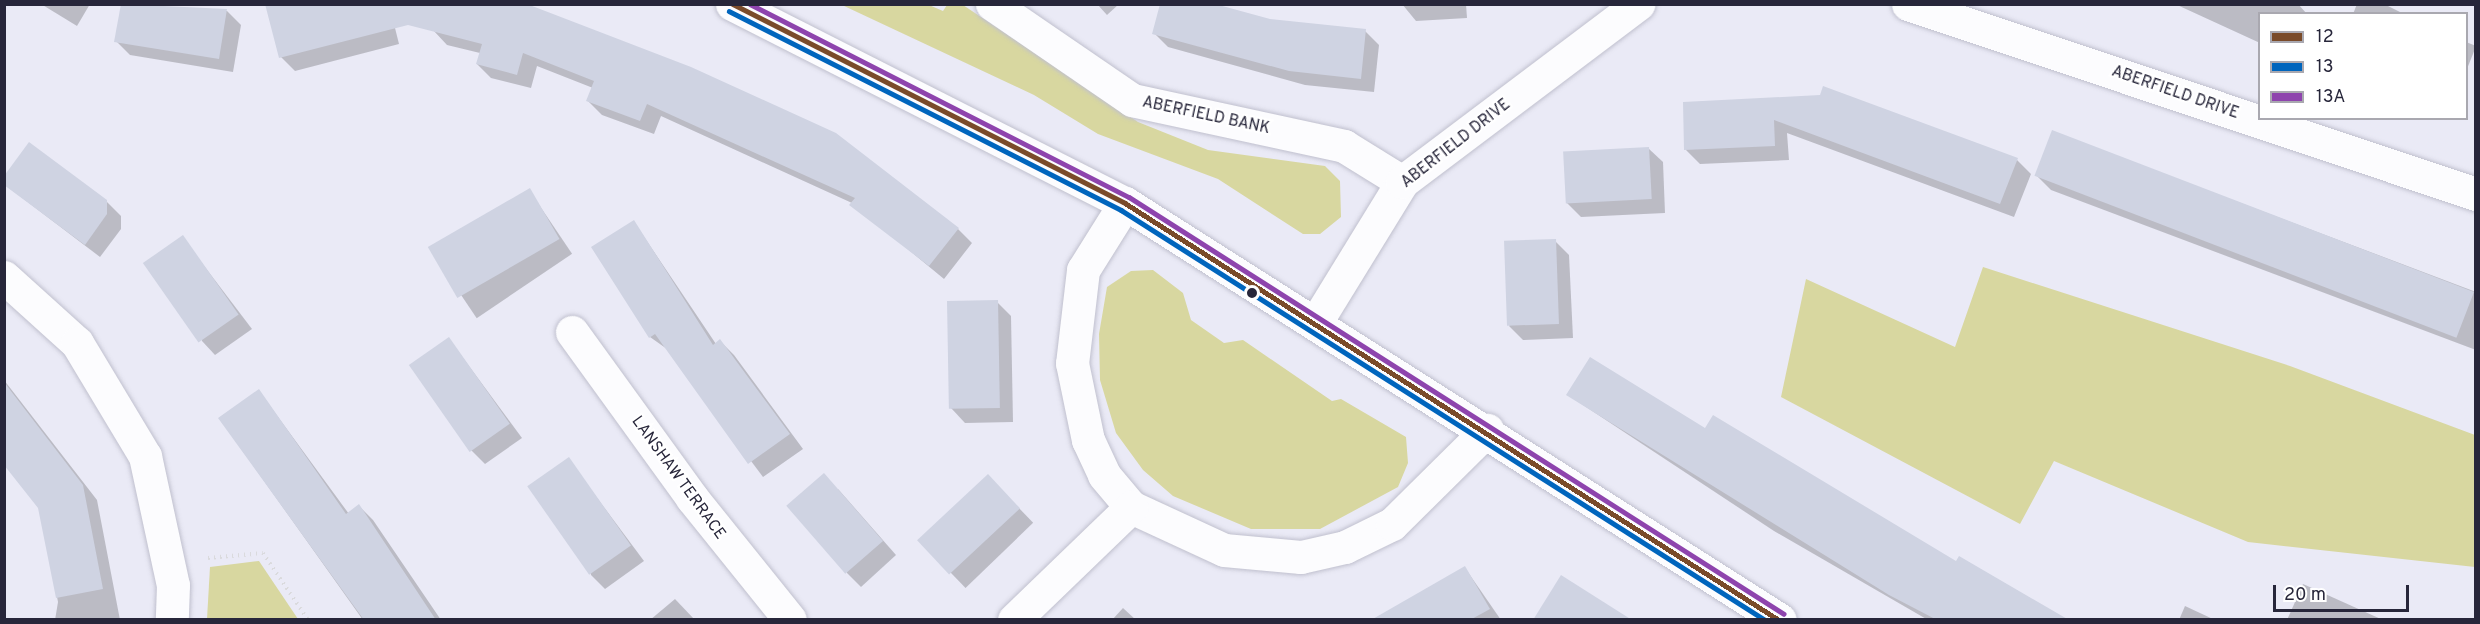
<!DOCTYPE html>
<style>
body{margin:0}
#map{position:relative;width:2480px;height:624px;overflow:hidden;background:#eaeaf6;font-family:Overpass,sans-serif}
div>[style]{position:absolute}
.green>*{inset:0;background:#d8d7a0}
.shadow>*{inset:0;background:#0003;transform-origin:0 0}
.building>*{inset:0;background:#cfd3e2;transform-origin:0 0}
.path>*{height:4px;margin-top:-2px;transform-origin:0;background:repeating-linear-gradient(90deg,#dadadd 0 1.5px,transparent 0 6px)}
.roads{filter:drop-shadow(0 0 2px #c0c0ce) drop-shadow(0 0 2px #c0c0ce)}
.minor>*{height:33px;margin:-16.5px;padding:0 16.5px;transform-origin:16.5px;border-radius:16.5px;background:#fcfcfe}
.tertiary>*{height:33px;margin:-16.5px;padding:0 16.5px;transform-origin:16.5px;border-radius:16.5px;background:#fcfcfe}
.bus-1>*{height:4.5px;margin:-2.25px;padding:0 2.25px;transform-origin:2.25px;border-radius:2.25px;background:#7a4b2a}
.bus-2>*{height:4.5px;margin:-2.25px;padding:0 2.25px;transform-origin:2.25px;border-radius:2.25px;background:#0065bd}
.bus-3>*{height:4.5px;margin:-2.25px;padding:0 2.25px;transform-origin:2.25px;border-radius:2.25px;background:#8e44ad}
.dots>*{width:16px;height:16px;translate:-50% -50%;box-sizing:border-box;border:3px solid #fff;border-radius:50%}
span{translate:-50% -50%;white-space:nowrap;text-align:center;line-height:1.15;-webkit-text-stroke:4.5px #fff;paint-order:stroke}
.street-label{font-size:16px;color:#27263a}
.frame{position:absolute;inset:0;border:6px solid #27263a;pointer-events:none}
.legend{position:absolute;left:2258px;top:12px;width:210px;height:108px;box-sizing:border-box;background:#fff;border:2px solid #a9a8b0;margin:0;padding:8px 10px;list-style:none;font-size:18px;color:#27263a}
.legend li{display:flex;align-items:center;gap:12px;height:30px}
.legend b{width:30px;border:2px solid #a9a8b0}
.scale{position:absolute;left:2273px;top:585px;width:136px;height:27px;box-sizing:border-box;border:3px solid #27263a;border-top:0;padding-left:8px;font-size:18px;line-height:21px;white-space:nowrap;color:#27263a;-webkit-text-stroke:4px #fff;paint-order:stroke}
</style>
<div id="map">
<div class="green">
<div style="clip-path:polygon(842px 5px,929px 5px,943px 11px,947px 5px,963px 5px,1138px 122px,1208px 150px,1325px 166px,1340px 181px,1341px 217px,1320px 234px,1303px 234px,1218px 179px,1098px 134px,1034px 95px)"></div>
<div style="clip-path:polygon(1983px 267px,2290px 366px,2475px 435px,2475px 567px,2248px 542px,2054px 461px,2020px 524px,1781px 397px,1806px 279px,1955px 347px)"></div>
<div style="clip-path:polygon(1153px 270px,1183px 293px,1191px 320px,1224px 343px,1243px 340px,1332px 401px,1341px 399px,1406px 437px,1408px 463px,1398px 487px,1320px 529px,1251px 529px,1173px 496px,1143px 470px,1116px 433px,1100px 380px,1099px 334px,1107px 287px,1131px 271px)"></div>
<div style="clip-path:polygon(259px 561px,298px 619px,207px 619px,210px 567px)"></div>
</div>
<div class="shadow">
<div style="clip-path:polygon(41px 4px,90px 4px,77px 26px)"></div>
<div style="clip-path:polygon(122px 4px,227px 11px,241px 25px,233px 72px,130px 55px,116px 41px)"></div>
<div style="clip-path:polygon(389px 4px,399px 44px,295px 71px,281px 57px)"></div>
<div style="clip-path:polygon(440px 4px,958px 229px,972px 243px,944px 279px,852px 203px,661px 116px,654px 134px,602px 115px,588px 101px,593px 88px,537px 66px,531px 88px,491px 78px,477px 64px,480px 53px,447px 45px,433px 30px)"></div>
<div style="clip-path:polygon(1097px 4px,1119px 4px,1107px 15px)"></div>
<div style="clip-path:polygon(1402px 4px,1466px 4px,1467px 18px,1416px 21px)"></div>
<div style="clip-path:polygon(2175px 4px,2298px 4px,2307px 14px,2260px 14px,2260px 43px)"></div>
<div style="clip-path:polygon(2357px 4px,2384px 4px,2404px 14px,2353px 14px)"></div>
<div style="clip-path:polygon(1270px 20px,1365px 31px,1379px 45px,1374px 92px,1305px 85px,1168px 47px,1154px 33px)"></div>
<div style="left:2466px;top:42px;width:11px;height:54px;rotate:22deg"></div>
<div style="clip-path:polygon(1684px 103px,2017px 160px,2031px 174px,2014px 217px,1787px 133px,1789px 160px,1700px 164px,1686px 150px)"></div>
<div style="clip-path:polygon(2053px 132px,2476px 292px,2476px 350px,2051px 190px,2037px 176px)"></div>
<div style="clip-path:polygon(1648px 148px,1663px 162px,1665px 213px,1581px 217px,1567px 203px)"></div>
<div style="clip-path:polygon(4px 184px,106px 201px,121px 216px,121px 229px,100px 257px)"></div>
<div style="left:529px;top:190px;width:77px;height:115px;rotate:56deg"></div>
<div style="clip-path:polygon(634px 222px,716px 344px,720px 341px,734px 355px,803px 449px,763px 477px,667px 349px,650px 337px)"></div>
<div style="clip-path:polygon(182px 237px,252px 329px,215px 355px,202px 341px)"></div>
<div style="clip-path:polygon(1555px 241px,1569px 255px,1573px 338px,1523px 340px,1509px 326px)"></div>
<div style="clip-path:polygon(997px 302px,1011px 316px,1013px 422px,965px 423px,951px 408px)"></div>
<div style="clip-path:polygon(449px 339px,522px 438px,485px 464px,471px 450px)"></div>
<div style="clip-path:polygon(4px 380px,97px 500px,120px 620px,55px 620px,58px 602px,40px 508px,4px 462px)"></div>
<div style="clip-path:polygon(259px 391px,349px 514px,359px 506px,373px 520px,441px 620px,363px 620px,220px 419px)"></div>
<div style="clip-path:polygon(1568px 395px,1705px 430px,2047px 620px,1928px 620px,1774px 531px)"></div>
<div style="clip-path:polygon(568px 459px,644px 561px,605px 589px,591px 575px)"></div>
<div style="left:988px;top:476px;width:65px;height:94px;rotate:46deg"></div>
<div style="clip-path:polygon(838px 489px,896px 555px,861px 587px,847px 573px)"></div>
<div style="clip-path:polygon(1465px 568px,1501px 620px,1374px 619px)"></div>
<div style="clip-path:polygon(2303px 584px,2383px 620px,2287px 620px)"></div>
<div style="clip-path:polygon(675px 599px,695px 620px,650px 620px)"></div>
<div style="clip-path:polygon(2185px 606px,2215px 620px,2179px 620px)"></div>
<div style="clip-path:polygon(1123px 608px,1136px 620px,1112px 620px)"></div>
</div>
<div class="building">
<div style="clip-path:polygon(121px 4px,227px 9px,219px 59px,114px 42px)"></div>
<div style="clip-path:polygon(265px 4px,527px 4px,691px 67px,836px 133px,959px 228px,929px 266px,849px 205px,855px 198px,647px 104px,640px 121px,586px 101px,594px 81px,523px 53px,517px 75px,476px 64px,482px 44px,408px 25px,279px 58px)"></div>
<div style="clip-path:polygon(1160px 4px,1215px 4px,1270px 19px,1366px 29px,1361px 79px,1289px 71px,1152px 34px)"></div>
<div style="clip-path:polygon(1823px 86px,2018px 158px,2000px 204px,1774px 120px,1775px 146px,1684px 150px,1683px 102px,1820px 95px)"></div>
<div style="left:2052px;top:130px;width:452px;height:49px;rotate:21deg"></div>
<div style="clip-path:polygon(29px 142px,107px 200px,107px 214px,85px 245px,4px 185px,4px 176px)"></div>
<div style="left:1649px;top:147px;width:52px;height:86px;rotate:87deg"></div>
<div style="left:530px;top:188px;width:59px;height:118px;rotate:60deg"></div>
<div style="clip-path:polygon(634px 220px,713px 345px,720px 339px,790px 434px,748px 464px,655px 334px,649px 338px,591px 247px)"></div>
<div style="left:183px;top:235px;width:97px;height:49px;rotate:55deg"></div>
<div style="left:1556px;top:239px;width:85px;height:52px;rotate:88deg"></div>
<div style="left:998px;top:300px;width:108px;height:51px;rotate:89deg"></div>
<div style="left:449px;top:337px;width:106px;height:49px;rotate:55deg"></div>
<div style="clip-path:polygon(1590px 357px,1705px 428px,1713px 415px,1956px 561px,1959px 556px,2069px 620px,1937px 620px,1889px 595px,1566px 395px)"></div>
<div style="clip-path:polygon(4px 382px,83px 485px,103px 589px,56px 598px,38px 508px,4px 465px)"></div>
<div style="clip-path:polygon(259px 389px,346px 514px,359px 504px,436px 620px,364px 620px,218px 418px)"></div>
<div style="left:569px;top:457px;width:108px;height:51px;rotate:55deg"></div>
<div style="left:824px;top:473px;width:90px;height:50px;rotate:49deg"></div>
<div style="left:988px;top:474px;width:47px;height:97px;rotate:47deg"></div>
<div style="clip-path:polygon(1465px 566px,1490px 609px,1470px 620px,1371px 620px)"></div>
<div style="clip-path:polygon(1561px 575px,1632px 620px,1533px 620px)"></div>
</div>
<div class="path">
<div style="left:208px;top:558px;width:55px;rotate:-5.2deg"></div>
<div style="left:263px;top:553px;width:81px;rotate:56.1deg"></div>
</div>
<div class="roads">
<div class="minor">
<div style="left:992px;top:4px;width:170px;rotate:34.4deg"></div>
<div style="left:1132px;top:100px;width:217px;rotate:12.2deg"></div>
<div style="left:1344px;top:146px;width:68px;rotate:31.8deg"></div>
<div style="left:1908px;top:4px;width:599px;rotate:18.5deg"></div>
<div style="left:1125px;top:203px;width:79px;rotate:122.1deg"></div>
<div style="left:1083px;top:270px;width:94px;rotate:96.7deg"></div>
<div style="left:1072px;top:363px;width:79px;rotate:78.3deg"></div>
<div style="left:1088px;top:440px;width:38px;rotate:65deg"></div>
<div style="left:1104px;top:475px;width:42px;rotate:49.8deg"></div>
<div style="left:1131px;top:507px;width:102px;rotate:24.8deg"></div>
<div style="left:1224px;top:550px;width:77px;rotate:5.2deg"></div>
<div style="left:1301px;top:557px;width:45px;rotate:-12.8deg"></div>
<div style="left:1345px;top:547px;width:52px;rotate:-26.1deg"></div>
<div style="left:1392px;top:524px;width:134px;rotate:-44.7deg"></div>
<div style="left:4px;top:277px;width:98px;rotate:42.1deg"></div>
<div style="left:77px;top:343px;width:132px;rotate:59deg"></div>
<div style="left:145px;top:456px;width:132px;rotate:77.8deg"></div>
<div style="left:173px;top:585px;width:35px;rotate:92deg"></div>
<div style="left:1316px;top:322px;width:164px;rotate:-58.4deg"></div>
<div style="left:1402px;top:182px;width:296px;rotate:-37deg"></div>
<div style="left:572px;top:332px;width:205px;rotate:54.1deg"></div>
<div style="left:692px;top:498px;width:156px;rotate:51.2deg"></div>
<div style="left:1014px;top:620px;width:163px;rotate:-44deg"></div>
</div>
<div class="tertiary">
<div style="left:732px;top:4px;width:441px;rotate:26.9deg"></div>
<div style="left:1125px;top:203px;width:776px;rotate:32.48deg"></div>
</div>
</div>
<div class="bus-1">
<div style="left:733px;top:4px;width:440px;rotate:26.9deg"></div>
<div style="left:1125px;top:203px;width:776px;rotate:32.52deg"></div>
</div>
<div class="bus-2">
<div style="left:729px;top:11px;width:440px;rotate:26.9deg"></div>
<div style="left:1121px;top:210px;width:763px;rotate:32.48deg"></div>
</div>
<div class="bus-3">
<div style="left:750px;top:4px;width:425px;rotate:27deg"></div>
<div style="left:1129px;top:197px;width:776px;rotate:32.48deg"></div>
</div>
<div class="dots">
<div style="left:1252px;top:293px;background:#27263a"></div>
</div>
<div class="street-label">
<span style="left:2175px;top:93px;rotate:19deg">ABERFIELD DRIVE</span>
<span style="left:1206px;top:116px;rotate:12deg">ABERFIELD BANK</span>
<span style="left:1456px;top:144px;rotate:-38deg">ABERFIELD DRIVE</span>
<span style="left:678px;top:478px;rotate:54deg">LANSHAW TERRACE</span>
</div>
<div class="frame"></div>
<ul class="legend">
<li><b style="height:8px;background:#7a4b2a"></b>12</li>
<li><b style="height:8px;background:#0065bd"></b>13</li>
<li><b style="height:8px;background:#8e44ad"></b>13A</li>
</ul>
<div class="scale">20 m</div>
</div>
